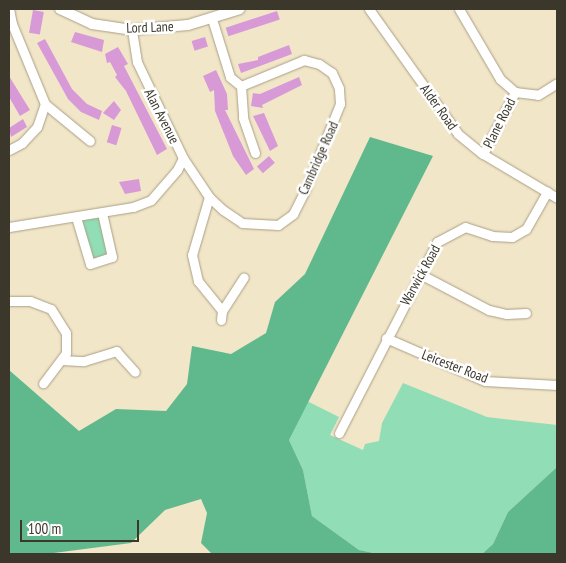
<!DOCTYPE html>
<style>
body{margin:0}
#map{position:relative;width:566px;height:563px;overflow:hidden;background:#f2e6c9;font-family:"PT Sans Narrow",sans-serif}
div>[style]{position:absolute}
.green>*{inset:0;background:#91ddb5}
.forest>*{inset:0;background:#60b98d}
.building>*{inset:0;background:#d89ad6;transform-origin:0 0}
.roads{filter:drop-shadow(0 0 1px #aa9f83) drop-shadow(0 0 1px #aa9f83)}
.minor>*{height:9px;margin:-4.5px;padding:0 4.5px;transform-origin:4.5px;border-radius:4.5px;background:#fff}
.tertiary>*{height:10px;margin:-5px;padding:0 5px;transform-origin:5px;border-radius:5px;background:#fff}
span{translate:-50% -50%;white-space:nowrap;text-align:center;line-height:1.15;-webkit-text-stroke:5px #fff;paint-order:stroke}
.street-label{font-size:14px;color:#3b372b}
.frame{position:absolute;inset:0;border:10px solid #3b372b;pointer-events:none}
.scale{position:absolute;left:20px;top:520px;width:119px;height:22px;box-sizing:border-box;border:2px solid #3b372b;border-top:0;padding-left:6px;font-size:15px;line-height:18px;white-space:nowrap;color:#3b372b;-webkit-text-stroke:4px #fff;paint-order:stroke}
</style>
<div id="map">
<div class="green">
<div style="clip-path:polygon(100px 215px,108px 255px,94px 261px,79px 218px)"></div>
<div style="clip-path:polygon(403px 383px,487px 417px,557px 425px,557px 467px,508px 512px,493px 544px,482px 554px,378px 554px,359px 550px,312px 516px,303px 470px,289px 440px,307px 401px,339px 417px,330px 435px,363px 450px,365px 444px,379px 441px,382px 423px)"></div>
</div>
<div class="forest">
<div style="clip-path:polygon(370px 137px,433px 156px,289px 440px,303px 470px,312px 516px,359px 550px,378px 554px,212px 554px,201px 543px,207px 513px,201px 499px,165px 510px,131px 543px,46px 554px,9px 554px,9px 370px,79px 431px,116px 409px,166px 411px,187px 384px,192px 346px,231px 354px,266px 333px,275px 302px,305px 274px)"></div>
<div style="clip-path:polygon(557px 467px,557px 554px,482px 554px,493px 544px,508px 512px)"></div>
</div>
<div class="building">
<div style="left:33px;top:10px;width:11px;height:23px;rotate:10deg"></div>
<div style="left:277px;top:11px;width:9px;height:54px;rotate:72deg"></div>
<div style="clip-path:polygon(75px 32px,104px 40px,102px 52px,71px 42px)"></div>
<div style="left:205px;top:37px;width:10px;height:14px;rotate:73deg"></div>
<div style="clip-path:polygon(45px 39px,72px 89px,87px 104px,102px 111px,99px 120px,81px 112px,68px 99px,37px 43px)"></div>
<div style="clip-path:polygon(289px 45px,292px 54px,241px 73px,238px 64px,258px 60px,258px 57px)"></div>
<div style="clip-path:polygon(118px 47px,128px 64px,124px 66px,167px 149px,157px 155px,126px 91px,115px 77px,117px 75px,110px 62px,107px 63px,105px 54px)"></div>
<div style="clip-path:polygon(216px 70px,227px 94px,228px 110px,225px 110px,254px 169px,246px 175px,233px 156px,215px 111px,214px 90px,210px 92px,203px 76px)"></div>
<div style="clip-path:polygon(9px 76px,30px 110px,20px 116px,9px 97px)"></div>
<div style="clip-path:polygon(299px 77px,302px 85px,262px 105px,263px 108px,251px 106px,253px 93px,260px 94px)"></div>
<div style="clip-path:polygon(114px 101px,121px 110px,114px 120px,103px 113px)"></div>
<div style="clip-path:polygon(264px 113px,278px 146px,270px 151px,253px 116px)"></div>
<div style="clip-path:polygon(23px 119px,27px 127px,11px 137px,9px 128px)"></div>
<div style="left:112px;top:125px;width:10px;height:18px;rotate:17deg"></div>
<div style="left:269px;top:156px;width:9px;height:16px;rotate:49deg"></div>
<div style="clip-path:polygon(139px 179px,141px 191px,125px 194px,119px 182px)"></div>
</div>
<div class="roads">
<div class="minor">
<div style="left:369px;top:9px;width:153px;rotate:54.5deg"></div>
<div style="left:458px;top:134px;width:32px;rotate:39deg"></div>
<div style="left:483px;top:154px;width:86px;rotate:30.7deg"></div>
<div style="left:459px;top:9px;width:81px;rotate:59.6deg"></div>
<div style="left:500px;top:79px;width:20px;rotate:41deg"></div>
<div style="left:515px;top:92px;width:23px;rotate:7deg"></div>
<div style="left:538px;top:95px;width:22px;rotate:-32deg"></div>
<div style="left:241px;top:86px;width:32px;rotate:86deg"></div>
<div style="left:243px;top:118px;width:37px;rotate:71deg"></div>
<div style="left:45px;top:104px;width:58px;rotate:39.4deg"></div>
<div style="left:9px;top:150px;width:15px;rotate:-28deg"></div>
<div style="left:22px;top:143px;width:22px;rotate:-47deg"></div>
<div style="left:37px;top:127px;width:24px;rotate:-71deg"></div>
<div style="left:45px;top:104px;width:87px;rotate:-112.4deg"></div>
<div style="left:12px;top:24px;width:15px;rotate:-101deg"></div>
<div style="left:483px;top:154px;width:70px;rotate:-62.7deg"></div>
<div style="left:183px;top:158px;width:47px;rotate:56.3deg"></div>
<div style="left:209px;top:197px;width:19px;rotate:43deg"></div>
<div style="left:223px;top:210px;width:23px;rotate:34deg"></div>
<div style="left:242px;top:223px;width:36px;rotate:3deg"></div>
<div style="left:278px;top:225px;width:19px;rotate:-36deg"></div>
<div style="left:293px;top:214px;width:29px;rotate:-63deg"></div>
<div style="left:306px;top:188px;width:91px;rotate:-68deg"></div>
<div style="left:340px;top:104px;width:16px;rotate:-94deg"></div>
<div style="left:339px;top:88px;width:17px;rotate:-115deg"></div>
<div style="left:332px;top:73px;width:16px;rotate:-145deg"></div>
<div style="left:319px;top:64px;width:16px;rotate:-165deg"></div>
<div style="left:304px;top:60px;width:68px;rotate:157.6deg"></div>
<div style="left:241px;top:86px;width:14px;rotate:-141deg"></div>
<div style="left:230px;top:77px;width:61px;rotate:-107.2deg"></div>
<div style="left:209px;top:197px;width:60px;rotate:106.3deg"></div>
<div style="left:192px;top:255px;width:27px;rotate:77deg"></div>
<div style="left:198px;top:281px;width:38px;rotate:51deg"></div>
<div style="left:76px;top:217px;width:49px;rotate:73.4deg"></div>
<div style="left:90px;top:264px;width:23px;rotate:-18deg"></div>
<div style="left:112px;top:257px;width:45px;rotate:-102.8deg"></div>
<div style="left:9px;top:227px;width:126px;rotate:-9.2deg"></div>
<div style="left:133px;top:207px;width:19px;rotate:-21deg"></div>
<div style="left:151px;top:200px;width:40px;rotate:-49deg"></div>
<div style="left:177px;top:170px;width:13px;rotate:-63deg"></div>
<div style="left:183px;top:158px;width:106px;rotate:-115.6deg"></div>
<div style="left:137px;top:62px;width:32px;rotate:-99deg"></div>
<div style="left:420px;top:274px;width:78px;rotate:27.6deg"></div>
<div style="left:489px;top:310px;width:18px;rotate:13deg"></div>
<div style="left:507px;top:314px;width:19px;rotate:-3deg"></div>
<div style="left:9px;top:301px;width:21px"></div>
<div style="left:30px;top:301px;width:22px;rotate:21deg"></div>
<div style="left:51px;top:309px;width:28px;rotate:58deg"></div>
<div style="left:66px;top:333px;width:20px;rotate:90deg"></div>
<div style="left:66px;top:353px;width:38px;rotate:127deg"></div>
<div style="left:221px;top:320px;width:9px;rotate:-84deg"></div>
<div style="left:222px;top:311px;width:40px;rotate:-57.1deg"></div>
<div style="left:386px;top:338px;width:108px;rotate:23.5deg"></div>
<div style="left:485px;top:381px;width:72px;rotate:3.2deg"></div>
<div style="left:62px;top:360px;width:22px;rotate:3deg"></div>
<div style="left:84px;top:361px;width:34px;rotate:-17deg"></div>
<div style="left:116px;top:351px;width:28px;rotate:48deg"></div>
<div style="left:339px;top:433px;width:215px;rotate:-62.8deg"></div>
<div style="left:437px;top:242px;width:32px;rotate:-28deg"></div>
<div style="left:465px;top:227px;width:28px;rotate:18deg"></div>
<div style="left:492px;top:236px;width:20px;rotate:3deg"></div>
<div style="left:512px;top:237px;width:16px;rotate:-30deg"></div>
<div style="left:526px;top:229px;width:43px;rotate:-60.4deg"></div>
</div>
<div class="tertiary">
<div style="left:60px;top:9px;width:35px;rotate:25deg"></div>
<div style="left:92px;top:24px;width:40px;rotate:8.5deg"></div>
<div style="left:132px;top:30px;width:56px;rotate:-5.1deg"></div>
<div style="left:188px;top:25px;width:54px;rotate:-17.1deg"></div>
</div>
</div>
<div class="street-label">
<span style="left:150px;top:27px;rotate:-2deg">Lord Lane</span>
<span style="left:439px;top:107px;rotate:54deg">Alder Road</span>
<span style="left:162px;top:116px;rotate:63deg">Alan Avenue</span>
<span style="left:499px;top:123px;rotate:-63deg">Plane Road</span>
<span style="left:318px;top:158px;rotate:-66deg">Cambridge Road</span>
<span style="left:420px;top:275px;rotate:-61deg">Warwick Road</span>
<span style="left:455px;top:366px;rotate:21deg">Leicester Road</span>
</div>
<div class="frame"></div>
<div class="scale">100 m</div>
</div>
